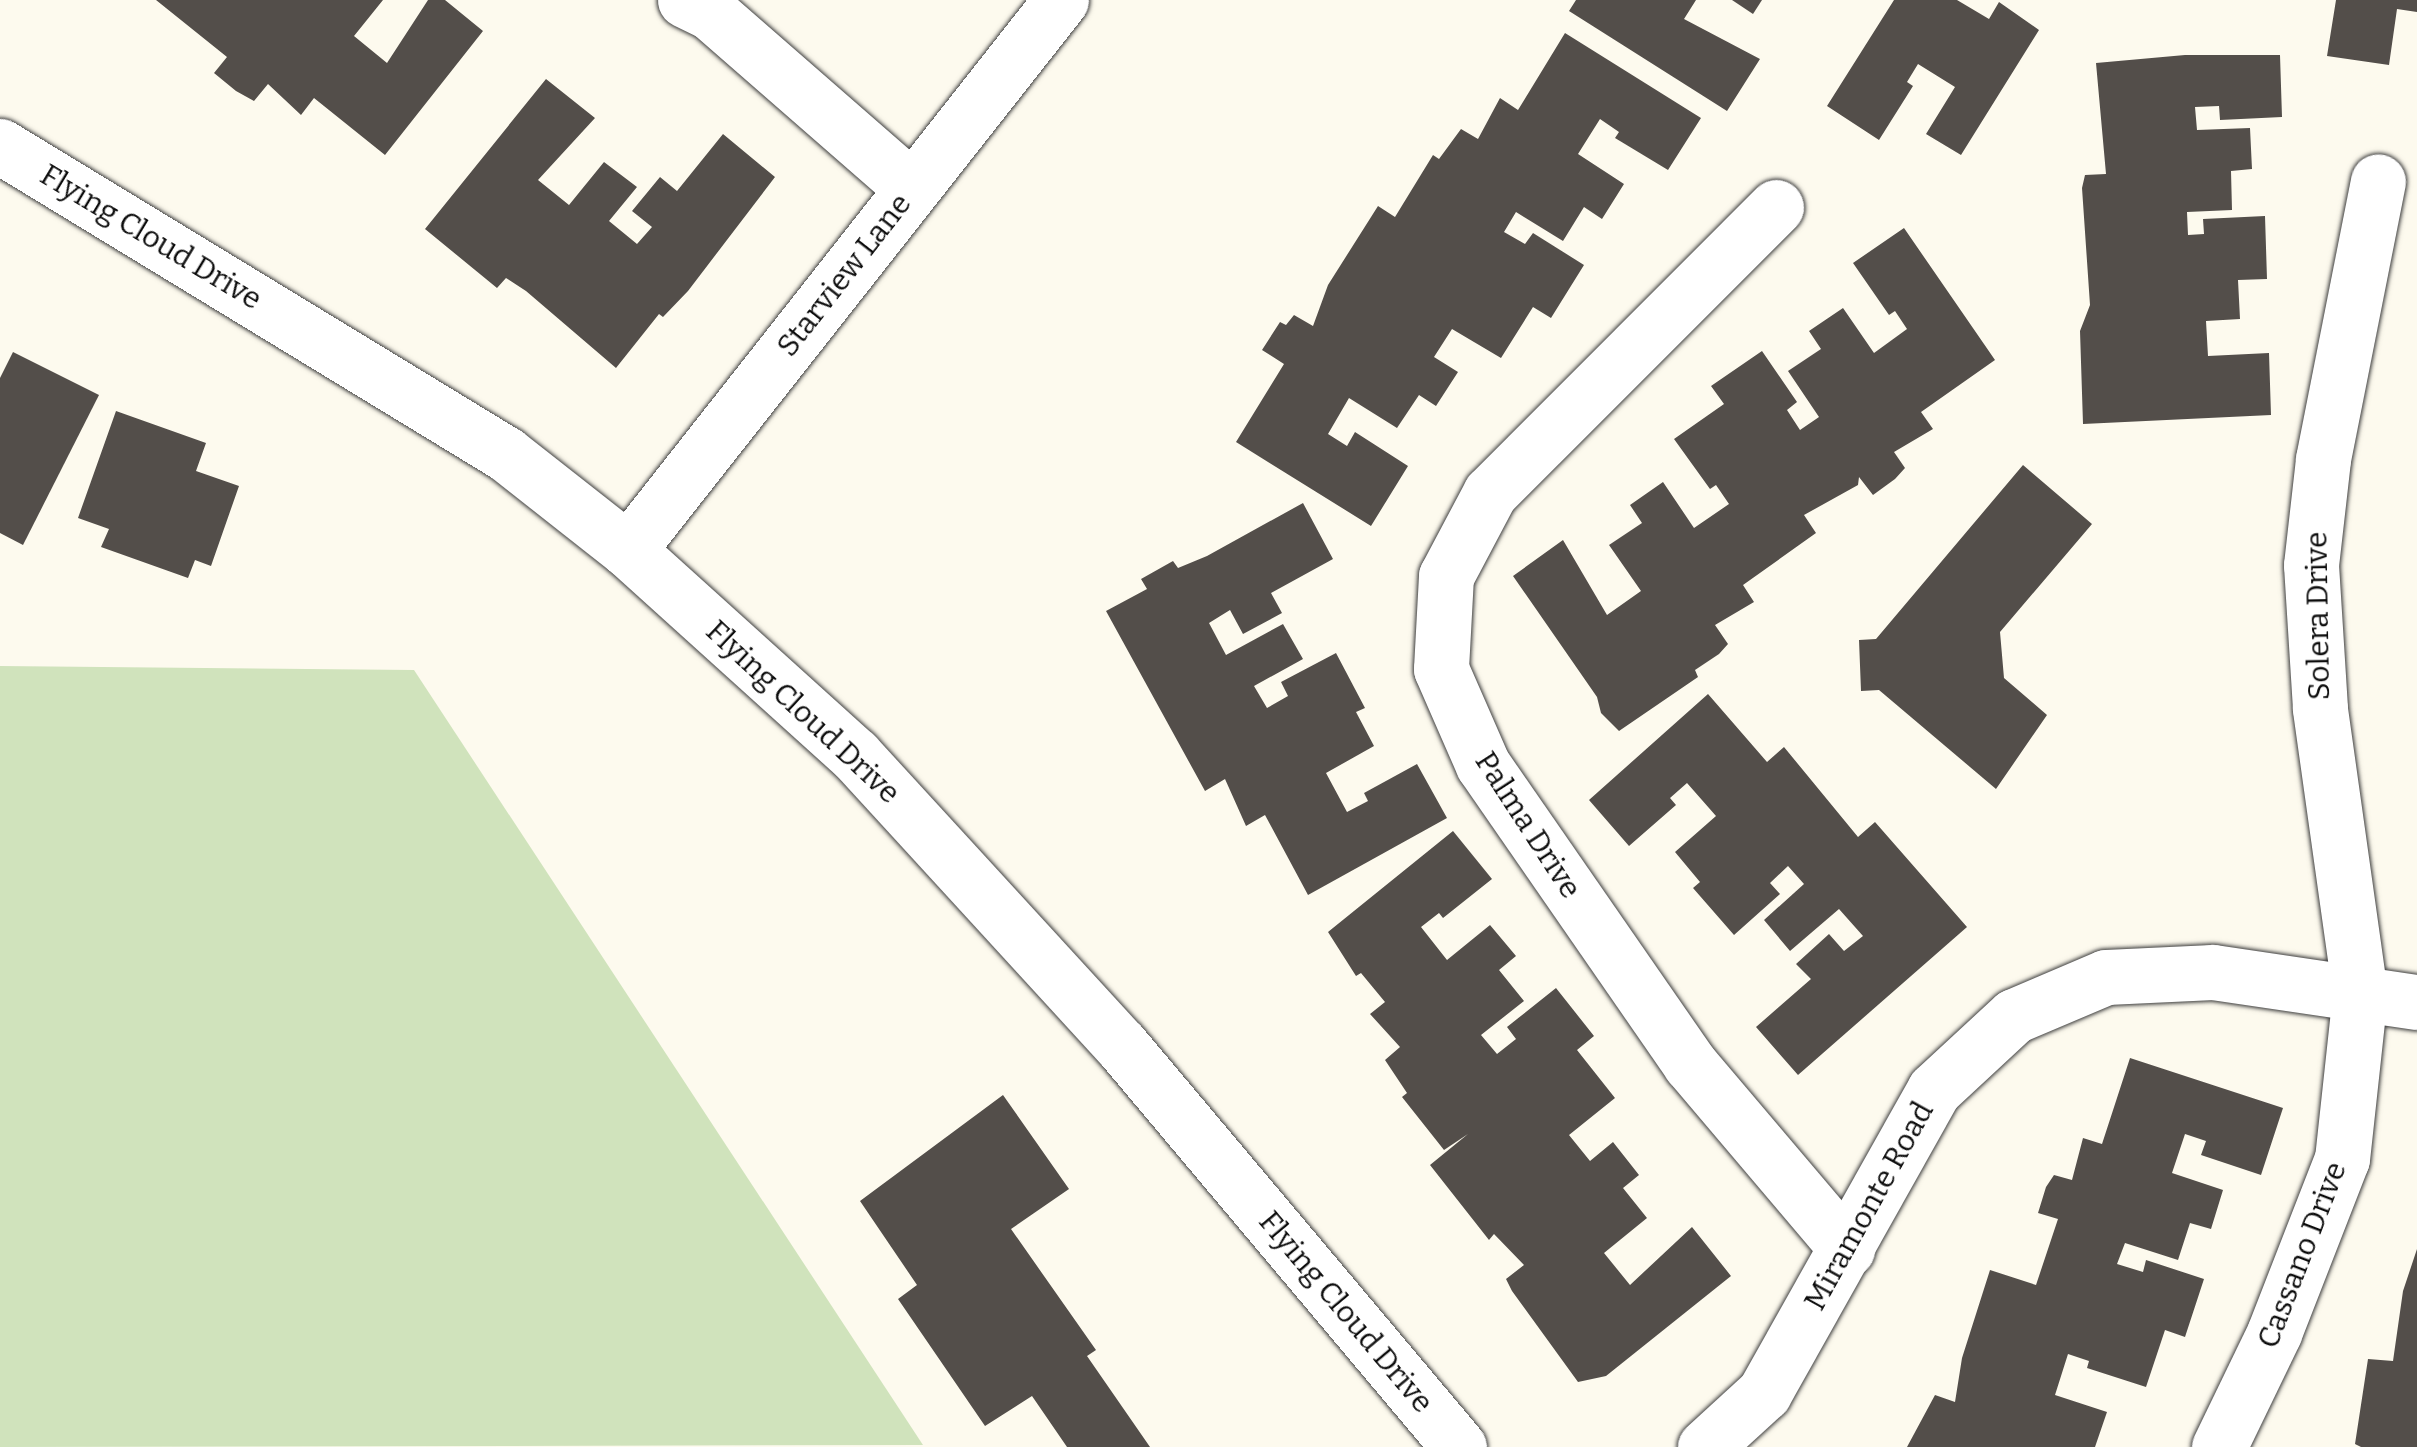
<!DOCTYPE html>
<style>
body{margin:0}
#map{position:relative;width:2417px;height:1447px;overflow:hidden;background:#fdfaee;font-family:Bitter,serif}
div>[style]{position:absolute}
.green>*{inset:0;background:#d0e3bc}
.building>*{inset:0;background:#534e4a}
.roads{filter:drop-shadow(0 0 2px #3f3f3f) drop-shadow(0 0 2px #3f3f3f)}
.minor>*{height:55px;margin:-27.5px;padding:0 27.5px;transform-origin:27.5px;border-radius:27.5px;background:#fff}
span{translate:-50% -50%;white-space:nowrap;text-align:center;line-height:1.15;-webkit-text-stroke:10px #fff;paint-order:stroke}
.street-label{font-size:30px;color:#0c0c0c}
</style>
<div id="map">
<div class="green">
<div style="clip-path:polygon(0 666px,414px 670px,923px 1445px,0 1447px)"></div>
</div>
<div class="building">
<div style="clip-path:polygon(156px 0,383px 0,354px 36px,387px 63px,428px 0,445px 0,483px 31px,385px 155px,314px 98px,301px 115px,268px 84px,254px 101px,236px 91px,214px 73px,227px 57px)"></div>
<div style="clip-path:polygon(1576px 0,1696px 0,1684px 19px,1760px 59px,1727px 111px,1569px 11px)"></div>
<div style="clip-path:polygon(1732px 0,1762px 0,1753px 14px)"></div>
<div style="clip-path:polygon(1894px 0,1957px 0,1989px 19px,1999px 2px,2039px 30px,1961px 155px,1926px 134px,1955px 87px,1918px 64px,1907px 82px,1913px 86px,1879px 140px,1827px 106px)"></div>
<div style="clip-path:polygon(2336px 0,2417px 0,2417px 12px,2397px 9px,2389px 65px,2327px 56px)"></div>
<div style="clip-path:polygon(1565px 33px,1701px 118px,1668px 170px,1615px 138px,1619px 132px,1600px 119px,1578px 154px,1624px 184px,1602px 219px,1584px 207px,1563px 241px,1516px 212px,1504px 232px,1525px 244px,1533px 233px,1584px 265px,1551px 318px,1533px 307px,1501px 358px,1452px 329px,1434px 357px,1458px 372px,1436px 406px,1419px 395px,1397px 428px,1349px 398px,1328px 434px,1347px 446px,1355px 432px,1408px 466px,1371px 526px,1236px 442px,1284px 364px,1262px 350px,1280px 322px,1286px 325px,1294px 315px,1313px 326px,1328px 285px,1378px 206px,1395px 217px,1433px 155px,1439px 159px,1461px 129px,1478px 139px,1500px 98px,1518px 110px)"></div>
<div style="clip-path:polygon(2185px 55px,2280px 55px,2282px 117px,2220px 120px,2219px 106px,2195px 107px,2197px 130px,2250px 128px,2252px 169px,2231px 171px,2232px 210px,2187px 212px,2188px 235px,2204px 234px,2203px 219px,2265px 216px,2267px 279px,2238px 280px,2240px 319px,2206px 321px,2208px 356px,2269px 353px,2271px 415px,2083px 424px,2080px 331px,2090px 305px,2082px 188px,2085px 175px,2106px 174px,2096px 63px)"></div>
<div style="clip-path:polygon(546px 79px,595px 118px,538px 180px,569px 205px,604px 162px,637px 187px,609px 221px,637px 244px,652px 227px,632px 211px,660px 177px,677px 191px,723px 134px,775px 177px,688px 291px,663px 317px,659px 314px,616px 368px,526px 291px,506px 278px,497px 288px,425px 229px)"></div>
<div style="clip-path:polygon(1904px 228px,1995px 360px,1921px 412px,1933px 429px,1894px 452px,1905px 468px,1895px 479px,1873px 495px,1859px 477px,1858px 485px,1804px 515px,1816px 533px,1743px 585px,1754px 602px,1715px 625px,1728px 644px,1719px 654px,1695px 670px,1698px 677px,1619px 731px,1601px 713px,1597px 697px,1513px 576px,1563px 540px,1607px 615px,1641px 591px,1609px 545px,1642px 523px,1630px 505px,1663px 482px,1694px 528px,1729px 504px,1716px 485px,1710px 489px,1674px 439px,1724px 404px,1711px 386px,1762px 351px,1797px 402px,1787px 410px,1800px 430px,1819px 417px,1788px 371px,1821px 349px,1809px 331px,1843px 308px,1874px 353px,1907px 329px,1895px 311px,1889px 315px,1853px 263px)"></div>
<div style="clip-path:polygon(13px 352px,99px 395px,23px 545px,0 533px,0 378px)"></div>
<div style="clip-path:polygon(116px 411px,206px 443px,196px 471px,239px 486px,211px 566px,195px 560px,188px 578px,101px 547px,109px 529px,78px 518px)"></div>
<div style="clip-path:polygon(2023px 465px,2092px 524px,2000px 632px,2004px 678px,2047px 715px,1996px 789px,1879px 690px,1861px 691px,1859px 640px,1876px 639px)"></div>
<div style="clip-path:polygon(1303px 503px,1333px 559px,1271px 593px,1282px 613px,1243px 634px,1230px 610px,1209px 623px,1226px 655px,1283px 624px,1303px 659px,1254px 686px,1267px 708px,1288px 696px,1281px 682px,1336px 653px,1365px 708px,1356px 712px,1374px 746px,1326px 773px,1347px 812px,1368px 801px,1364px 793px,1417px 764px,1447px 818px,1308px 895px,1265px 815px,1246px 826px,1225px 779px,1205px 791px,1106px 611px,1147px 589px,1141px 579px,1173px 561px,1178px 568px,1207px 556px)"></div>
<div style="clip-path:polygon(1708px 694px,1767px 762px,1784px 747px,1858px 837px,1875px 822px,1967px 927px,1798px 1075px,1756px 1027px,1811px 979px,1796px 964px,1829px 934px,1844px 951px,1863px 936px,1839px 909px,1790px 951px,1764px 920px,1804px 884px,1788px 866px,1770px 883px,1780px 894px,1734px 935px,1693px 888px,1700px 882px,1675px 852px,1716px 816px,1687px 783px,1670px 798px,1676px 805px,1629px 846px,1589px 800px)"></div>
<div style="clip-path:polygon(1453px 831px,1492px 879px,1443px 918px,1439px 913px,1421px 927px,1447px 960px,1490px 925px,1516px 956px,1499px 970px,1524px 1001px,1481px 1035px,1497px 1054px,1516px 1039px,1507px 1027px,1556px 988px,1594px 1036px,1577px 1050px,1615px 1098px,1569px 1135px,1590px 1161px,1613px 1142px,1639px 1175px,1623px 1188px,1647px 1218px,1604px 1253px,1630px 1285px,1692px 1227px,1731px 1276px,1606px 1376px,1578px 1382px,1512px 1291px,1506px 1279px,1524px 1265px,1494px 1234px,1489px 1240px,1430px 1165px,1468px 1134px,1444px 1150px,1402px 1097px,1407px 1093px,1385px 1060px,1400px 1047px,1370px 1014px,1385px 1002px,1361px 973px,1356px 976px,1328px 932px)"></div>
<div style="clip-path:polygon(2130px 1058px,2283px 1108px,2261px 1175px,2201px 1155px,2206px 1141px,2185px 1134px,2172px 1173px,2223px 1190px,2211px 1229px,2190px 1223px,2178px 1260px,2125px 1243px,2117px 1264px,2143px 1272px,2146px 1260px,2204px 1279px,2185px 1337px,2165px 1330px,2146px 1387px,2087px 1368px,2089px 1361px,2068px 1354px,2055px 1395px,2107px 1412px,2095px 1447px,1907px 1447px,1935px 1395px,1955px 1402px,1962px 1358px,1990px 1270px,2036px 1285px,2058px 1219px,2038px 1213px,2046px 1187px,2054px 1175px,2072px 1180px,2083px 1138px,2102px 1144px)"></div>
<div style="clip-path:polygon(1003px 1095px,1069px 1189px,1011px 1229px,1096px 1350px,1087px 1356px,1150px 1447px,1067px 1447px,1032px 1396px,985px 1426px,898px 1299px,917px 1285px,860px 1201px)"></div>
<div style="clip-path:polygon(2417px 1249px,2417px 1447px,2361px 1447px,2355px 1444px,2368px 1359px,2393px 1361px,2403px 1291px)"></div>
</div>
<div class="roads">
<div class="minor">
<div style="left:685px;top:0;width:28px;rotate:26deg"></div>
<div style="left:710px;top:12px;width:268px;rotate:41.1deg"></div>
<div style="left:0;top:146px;width:592px;rotate:31.33deg"></div>
<div style="left:506px;top:454px;width:155px;rotate:38.2deg"></div>
<div style="left:628px;top:550px;width:306px;rotate:42.1deg"></div>
<div style="left:855px;top:755px;width:394px;rotate:47.5deg"></div>
<div style="left:1121px;top:1045px;width:525px;rotate:49.94deg"></div>
<div style="left:1776px;top:207px;width:404px;rotate:135deg"></div>
<div style="left:1490px;top:493px;width:94px;rotate:117.9deg"></div>
<div style="left:1446px;top:576px;width:93px;rotate:93.1deg"></div>
<div style="left:1441px;top:669px;width:105px;rotate:66.4deg"></div>
<div style="left:1483px;top:765px;width:364px;rotate:55.3deg"></div>
<div style="left:1690px;top:1064px;width:243px;rotate:49.7deg"></div>
<div style="left:628px;top:550px;width:700px;rotate:-51.79deg"></div>
<div style="left:1705px;top:1447px;width:80px;rotate:-42.5deg"></div>
<div style="left:1764px;top:1393px;width:347px;rotate:-60.7deg"></div>
<div style="left:1934px;top:1090px;width:109px;rotate:-42.8deg"></div>
<div style="left:2014px;top:1016px;width:100px;rotate:-23deg"></div>
<div style="left:2106px;top:977px;width:107px;rotate:-2.7deg"></div>
<div style="left:2213px;top:972px;width:206px;rotate:8.4deg"></div>
<div style="left:2219px;top:1447px;width:127px;rotate:-64.2deg"></div>
<div style="left:2274px;top:1333px;width:187px;rotate:-68.7deg"></div>
<div style="left:2342px;top:1159px;width:166px;rotate:-83.8deg"></div>
<div style="left:2360px;top:994px;width:289px;rotate:-98deg"></div>
<div style="left:2320px;top:708px;width:143px;rotate:-93.6deg"></div>
<div style="left:2311px;top:565px;width:107px;rotate:-83.5deg"></div>
<div style="left:2323px;top:459px;width:283px;rotate:-78.8deg"></div>
</div>
</div>
<div class="street-label">
<span style="left:151px;top:237px;rotate:31deg">Flying Cloud Drive</span>
<span style="left:844px;top:275px;rotate:-52deg">Starview Lane</span>
<span style="left:2318px;top:616px;rotate:-91deg">Solera Drive</span>
<span style="left:803px;top:712px;rotate:43deg">Flying Cloud Drive</span>
<span style="left:1528px;top:825px;rotate:57deg">Palma Drive</span>
<span style="left:1869px;top:1206px;rotate:-61deg">Miramonte Road</span>
<span style="left:2302px;top:1255px;rotate:-69deg">Cassano Drive</span>
<span style="left:1346px;top:1312px;rotate:50deg">Flying Cloud Drive</span>
</div>
</div>
